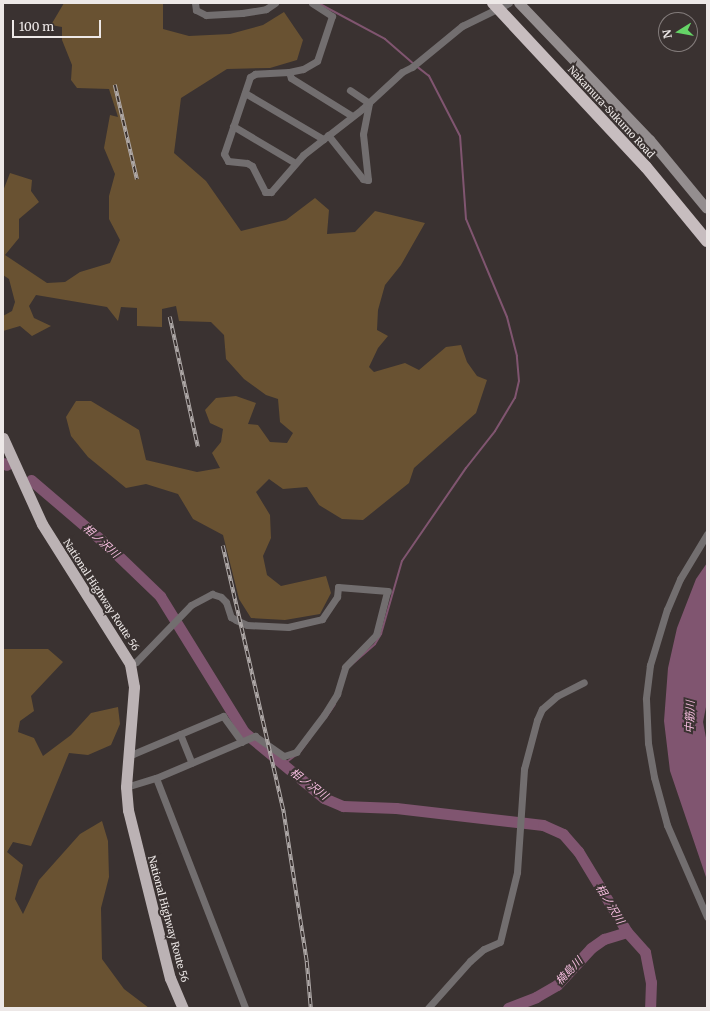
<!DOCTYPE html>
<meta charset="utf-8">
<style>
body{margin:0}
#map{position:relative;width:710px;height:1011px;overflow:hidden;background:#3a3231;font-family:Merriweather,"Noto Sans JP",serif}
div>[style]{position:absolute}
.green>*{inset:0;background:#695232}
.water>*{inset:0;background:#805570}
.stream>*{height:2px;margin:-1px;padding:0 1px;transform-origin:1px;border-radius:1px;background:#805570}
.river>*{height:11px;margin:-5.5px;padding:0 5.5px;transform-origin:5.5px;border-radius:5.5px;background:#805570}
.minor>*{height:7px;margin:-3.5px;padding:0 3.5px;transform-origin:3.5px;border-radius:3.5px;background:#726e6f}
.secondary>*{height:10px;margin:-5px;padding:0 5px;transform-origin:5px;border-radius:5px;background:#948e8f}
.trunk>*{height:11px;margin:-5.5px;padding:0 5.5px;transform-origin:5.5px;border-radius:5.5px;background:#bbb2b4}
.rail>*{height:3.5px;margin-top:-1.75px;transform-origin:0;background:repeating-linear-gradient(90deg,#3a3231 0 6px,#afa9a8 0 12px);box-sizing:border-box;border-block:1px solid #afa9a8}
.motorway-bridge>*{height:12px;margin:-6px;padding:0 6px;transform-origin:6px;border-radius:6px;background:#c7bdbf}
span{translate:-50% -50%;white-space:nowrap;text-align:center;line-height:1.15;-webkit-text-stroke:4px #3a3231;paint-order:stroke}
.street-label{font-size:10px;color:#ede8e7}
.water-label{font-size:11px;color:#f7bee0;font-style:italic}
.frame{position:absolute;inset:0;border:4px solid #ede8e7;pointer-events:none}
.north{position:absolute;left:658px;top:12px;width:40px;height:40px;box-sizing:border-box;background:#3a3231;border:1px solid #827b7a;border-radius:50%;rotate:259deg;font-size:11px;font-weight:700;line-height:16px;text-align:center;color:#ede8e7}
.north::after{content:'';display:block;margin:auto;width:14px;height:18px;background:#65d467;clip-path:polygon(50% 0,100% 100%,50% 72%,0 100%)}
.scale{position:absolute;left:12px;top:20px;width:89px;height:18px;box-sizing:border-box;border:2px solid #ede8e7;border-top:0;padding-left:5px;font-size:12px;line-height:14px;white-space:nowrap;color:#ede8e7;-webkit-text-stroke:3px #3a3231;paint-order:stroke}
</style>
<div id="map">
<div class="green">
<div style="clip-path:polygon(64px 3px,163px 3px,163px 29px,189px 36px,230px 34px,263px 25px,284px 12px,303px 40px,297px 60px,270px 68px,227px 69px,181px 98px,174px 153px,206px 181px,241px 231px,286px 220px,315px 198px,329px 210px,327px 234px,355px 232px,375px 211px,425px 223px,401px 265px,385px 285px,378px 310px,377px 330px,388px 336px,378px 348px,369px 367px,374px 372px,405px 363px,419px 370px,446px 347px,461px 345px,467px 362px,477px 376px,487px 380px,476px 413px,414px 468px,409px 483px,363px 520px,342px 519px,319px 505px,307px 487px,283px 489px,269px 479px,256px 492px,270px 515px,271px 538px,263px 556px,267px 575px,281px 586px,326px 576px,331px 593px,320px 614px,285px 620px,251px 618px,239px 599px,223px 535px,193px 519px,178px 494px,146px 484px,126px 488px,88px 457px,71px 436px,66px 417px,76px 401px,91px 401px,139px 430px,146px 460px,197px 472px,220px 468px,212px 453px,221px 442px,223px 429px,210px 423px,205px 410px,216px 398px,236px 396px,256px 403px,248px 424px,258px 425px,270px 442px,287px 443px,293px 433px,280px 422px,278px 399px,266px 395px,244px 379px,226px 359px,224px 335px,211px 322px,179px 321px,176px 306px,162px 309px,162px 327px,137px 326px,137px 308px,121px 307px,118px 321px,107px 307px,36px 295px,29px 306px,34px 318px,51px 326px,32px 336px,20px 326px,3px 331px,3px 316px,12px 311px,15px 302px,9px 279px,3px 275px,3px 191px,10px 173px,32px 180px,31px 191px,39px 202px,19px 219px,19px 238px,5px 255px,47px 283px,65px 282px,80px 272px,110px 263px,120px 240px,109px 219px,109px 196px,115px 174px,104px 148px,110px 115px,118px 117px,109px 89px,77px 88px,71px 80px,72px 65px,62px 40px,62px 27px,51px 25px)"></div>
<div style="clip-path:polygon(3px 649px,48px 649px,63px 662px,31px 696px,34px 711px,20px 721px,18px 732px,34px 738px,43px 756px,71px 735px,91px 713px,118px 707px,120px 724px,111px 745px,88px 755px,69px 753px,31px 846px,13px 842px,7px 852px,23px 865px,15px 899px,23px 914px,39px 880px,80px 834px,102px 821px,108px 841px,109px 877px,101px 908px,102px 959px,124px 989px,149px 1008px,3px 1008px)"></div>
</div>
<div class="water">
<div style="clip-path:polygon(707px 563px,707px 702px,703px 722px,707px 743px,707px 880px,670px 771px,664px 721px,668px 668px,677px 628px,696px 579px)"></div>
</div>
<div class="stream">
<div style="left:318px;top:3px;width:76px;rotate:28.2deg"></div>
<div style="left:385px;top:39px;width:37px;rotate:41deg"></div>
<div style="left:350px;top:666px;width:33px;rotate:-41deg"></div>
<div style="left:375px;top:644px;width:12px;rotate:-59deg"></div>
<div style="left:381px;top:634px;width:76px;rotate:-74deg"></div>
<div style="left:402px;top:561px;width:113px;rotate:-55.5deg"></div>
<div style="left:466px;top:468px;width:47px;rotate:-51.9deg"></div>
<div style="left:495px;top:431px;width:39px;rotate:-59deg"></div>
<div style="left:515px;top:398px;width:17px;rotate:-77deg"></div>
<div style="left:519px;top:381px;width:25px;rotate:-95deg"></div>
<div style="left:517px;top:356px;width:40px;rotate:-104.4deg"></div>
<div style="left:507px;top:317px;width:106px;rotate:-112.7deg"></div>
<div style="left:466px;top:219px;width:83px;rotate:-94.1deg"></div>
<div style="left:460px;top:136px;width:68px;rotate:-117.3deg"></div>
<div style="left:429px;top:76px;width:16px;rotate:-142deg"></div>
<div style="left:327px;top:716px;width:14px;rotate:-56deg"></div>
<div style="left:300px;top:752px;width:19px;rotate:-54deg"></div>
<div style="left:284px;top:764px;width:15px;rotate:-37deg"></div>
</div>
<div class="river">
<div style="left:3px;top:463px;width:4px;rotate:27deg"></div>
<div style="left:31px;top:480px;width:100px;rotate:40.5deg"></div>
<div style="left:107px;top:545px;width:74px;rotate:43.9deg"></div>
<div style="left:160px;top:596px;width:160px;rotate:58.3deg"></div>
<div style="left:244px;top:732px;width:104px;rotate:39.5deg"></div>
<div style="left:324px;top:798px;width:21px;rotate:23deg"></div>
<div style="left:343px;top:806px;width:53px;rotate:2.2deg"></div>
<div style="left:396px;top:808px;width:148px;rotate:6.6deg"></div>
<div style="left:543px;top:825px;width:22px;rotate:24deg"></div>
<div style="left:563px;top:834px;width:23px;rotate:49deg"></div>
<div style="left:578px;top:851px;width:95px;rotate:58.8deg"></div>
<div style="left:627px;top:932px;width:27px;rotate:48deg"></div>
<div style="left:645px;top:952px;width:31px;rotate:79deg"></div>
<div style="left:651px;top:982px;width:26px;rotate:92deg"></div>
<div style="left:508px;top:1008px;width:30px;rotate:-21deg"></div>
<div style="left:536px;top:997px;width:24px;rotate:-30deg"></div>
<div style="left:557px;top:985px;width:50px;rotate:-47.4deg"></div>
<div style="left:591px;top:948px;width:16px;rotate:-35deg"></div>
<div style="left:604px;top:939px;width:24px;rotate:-17deg"></div>
</div>
<div class="minor">
<div style="left:195px;top:3px;width:7px;rotate:82deg"></div>
<div style="left:196px;top:10px;width:11px;rotate:27deg"></div>
<div style="left:206px;top:15px;width:36px;rotate:-3deg"></div>
<div style="left:242px;top:13px;width:24px;rotate:-9deg"></div>
<div style="left:266px;top:9px;width:11px;rotate:-34deg"></div>
<div style="left:312px;top:3px;width:24px;rotate:33deg"></div>
<div style="left:332px;top:16px;width:47px;rotate:108.4deg"></div>
<div style="left:317px;top:61px;width:16px;rotate:150deg"></div>
<div style="left:303px;top:69px;width:14px;rotate:168deg"></div>
<div style="left:289px;top:72px;width:6px;rotate:72deg"></div>
<div style="left:291px;top:78px;width:72px;rotate:31.9deg"></div>
<div style="left:289px;top:72px;width:34px;rotate:177deg"></div>
<div style="left:255px;top:74px;width:6px;rotate:149deg"></div>
<div style="left:250px;top:77px;width:81px;rotate:108.7deg"></div>
<div style="left:224px;top:154px;width:8px;rotate:60deg"></div>
<div style="left:228px;top:161px;width:19px;rotate:6deg"></div>
<div style="left:247px;top:163px;width:6px;rotate:31deg"></div>
<div style="left:252px;top:166px;width:29px;rotate:63deg"></div>
<div style="left:265px;top:192px;width:6px"></div>
<div style="left:271px;top:192px;width:49px;rotate:-49.1deg"></div>
<div style="left:303px;top:155px;width:75px;rotate:-37.9deg"></div>
<div style="left:362px;top:109px;width:54px;rotate:-42.8deg"></div>
<div style="left:402px;top:72px;width:11px;rotate:-27deg"></div>
<div style="left:412px;top:67px;width:65px;rotate:-39.4deg"></div>
<div style="left:462px;top:26px;width:52px;rotate:-26.1deg"></div>
<div style="left:245px;top:93px;width:91px;rotate:30.5deg"></div>
<div style="left:233px;top:126px;width:72px;rotate:30.8deg"></div>
<div style="left:328px;top:135px;width:56px;rotate:51.5deg"></div>
<div style="left:363px;top:179px;width:5px;rotate:11deg"></div>
<div style="left:368px;top:180px;width:46px;rotate:-96.2deg"></div>
<div style="left:363px;top:134px;width:32px;rotate:-79deg"></div>
<div style="left:369px;top:103px;width:23px;rotate:-146deg"></div>
<div style="left:707px;top:534px;width:52px;rotate:121deg"></div>
<div style="left:680px;top:579px;width:33px;rotate:113deg"></div>
<div style="left:667px;top:609px;width:59px;rotate:106.9deg"></div>
<div style="left:650px;top:665px;width:34px;rotate:97deg"></div>
<div style="left:646px;top:699px;width:44px;rotate:87.4deg"></div>
<div style="left:648px;top:743px;width:35px;rotate:80deg"></div>
<div style="left:654px;top:777px;width:50px;rotate:74.8deg"></div>
<div style="left:667px;top:825px;width:100px;rotate:66.5deg"></div>
<div style="left:130px;top:664px;width:6px;rotate:-18deg"></div>
<div style="left:136px;top:662px;width:79px;rotate:-46deg"></div>
<div style="left:191px;top:605px;width:24px;rotate:-28deg"></div>
<div style="left:212px;top:594px;width:9px;rotate:18deg"></div>
<div style="left:221px;top:597px;width:7px;rotate:45deg"></div>
<div style="left:226px;top:602px;width:16px;rotate:72deg"></div>
<div style="left:231px;top:617px;width:6px;rotate:31deg"></div>
<div style="left:236px;top:620px;width:12px;rotate:24deg"></div>
<div style="left:247px;top:625px;width:41px;rotate:2.8deg"></div>
<div style="left:288px;top:627px;width:35px;rotate:-13deg"></div>
<div style="left:322px;top:619px;width:27px;rotate:-56deg"></div>
<div style="left:337px;top:597px;width:10px;rotate:-84deg"></div>
<div style="left:338px;top:587px;width:50px;rotate:4.6deg"></div>
<div style="left:180px;top:734px;width:31px;rotate:68deg"></div>
<div style="left:129px;top:753px;width:4px;rotate:14deg"></div>
<div style="left:133px;top:754px;width:98px;rotate:-22.9deg"></div>
<div style="left:223px;top:716px;width:32px;rotate:54deg"></div>
<div style="left:156px;top:778px;width:247px;rotate:68.8deg"></div>
<div style="left:126px;top:787px;width:31px;rotate:-17deg"></div>
<div style="left:156px;top:778px;width:108px;rotate:-23deg"></div>
<div style="left:255px;top:736px;width:35px;rotate:35deg"></div>
<div style="left:284px;top:756px;width:13px;rotate:-18deg"></div>
<div style="left:296px;top:752px;width:46px;rotate:-52.9deg"></div>
<div style="left:324px;top:715px;width:25px;rotate:-58deg"></div>
<div style="left:337px;top:694px;width:28px;rotate:-73deg"></div>
<div style="left:345px;top:667px;width:45px;rotate:-45.9deg"></div>
<div style="left:376px;top:635px;width:44px;rotate:-75.7deg"></div>
<div style="left:428px;top:1008px;width:63px;rotate:-48.2deg"></div>
<div style="left:470px;top:961px;width:18px;rotate:-41deg"></div>
<div style="left:484px;top:949px;width:17px;rotate:-24deg"></div>
<div style="left:500px;top:942px;width:72px;rotate:-76.3deg"></div>
<div style="left:517px;top:872px;width:103px;rotate:-86.1deg"></div>
<div style="left:524px;top:769px;width:51px;rotate:-75.1deg"></div>
<div style="left:537px;top:720px;width:12px;rotate:-66deg"></div>
<div style="left:542px;top:709px;width:20px;rotate:-41deg"></div>
<div style="left:557px;top:696px;width:30px;rotate:-27deg"></div>
</div>
<div class="secondary">
<div style="left:519px;top:3px;width:190px;rotate:46.3deg"></div>
<div style="left:650px;top:140px;width:89px;rotate:50.4deg"></div>
</div>
<div class="trunk">
<div style="left:3px;top:438px;width:94px;rotate:65.6deg"></div>
<div style="left:42px;top:524px;width:165px;rotate:57.8deg"></div>
<div style="left:130px;top:664px;width:23px;rotate:80deg"></div>
<div style="left:134px;top:687px;width:100px;rotate:94.6deg"></div>
<div style="left:126px;top:787px;width:23px;rotate:85deg"></div>
<div style="left:128px;top:810px;width:173px;rotate:76deg"></div>
<div style="left:170px;top:978px;width:33px;rotate:67deg"></div>
</div>
<div class="rail">
<div style="left:115px;top:85px;width:97px;rotate:76.8deg"></div>
<div style="left:170px;top:317px;width:133px;rotate:77.8deg"></div>
<div style="left:223px;top:546px;width:274px;rotate:77.1deg"></div>
<div style="left:284px;top:813px;width:151px;rotate:81.2deg"></div>
<div style="left:307px;top:962px;width:46px;rotate:85deg"></div>
</div>
<div class="motorway-bridge">
<div style="left:493px;top:3px;width:224px;rotate:47deg"></div>
<div style="left:646px;top:167px;width:96px;rotate:50.5deg"></div>
</div>
<div class="street-label">
<span style="left:611px;top:112px;rotate:47deg">Nakamura-Sukumo Road</span>
<span style="left:101px;top:595px;rotate:57deg">National Highway Route 56</span>
<span style="left:168px;top:919px;rotate:75deg">National Highway Route 56</span>
</div>
<div class="water-label">
<span style="left:101px;top:541px;rotate:42deg">相ノ沢川</span>
<span style="left:690px;top:717px;rotate:-88deg">中筋川</span>
<span style="left:309px;top:784px;rotate:37deg">相ノ沢川</span>
<span style="left:610px;top:904px;rotate:59deg">相ノ沢川</span>
<span style="left:569px;top:971px;rotate:-46deg">楠島川</span>
</div>
<div class="frame"></div>
<div class="north">N</div>
<div class="scale">100 m</div>
</div>
